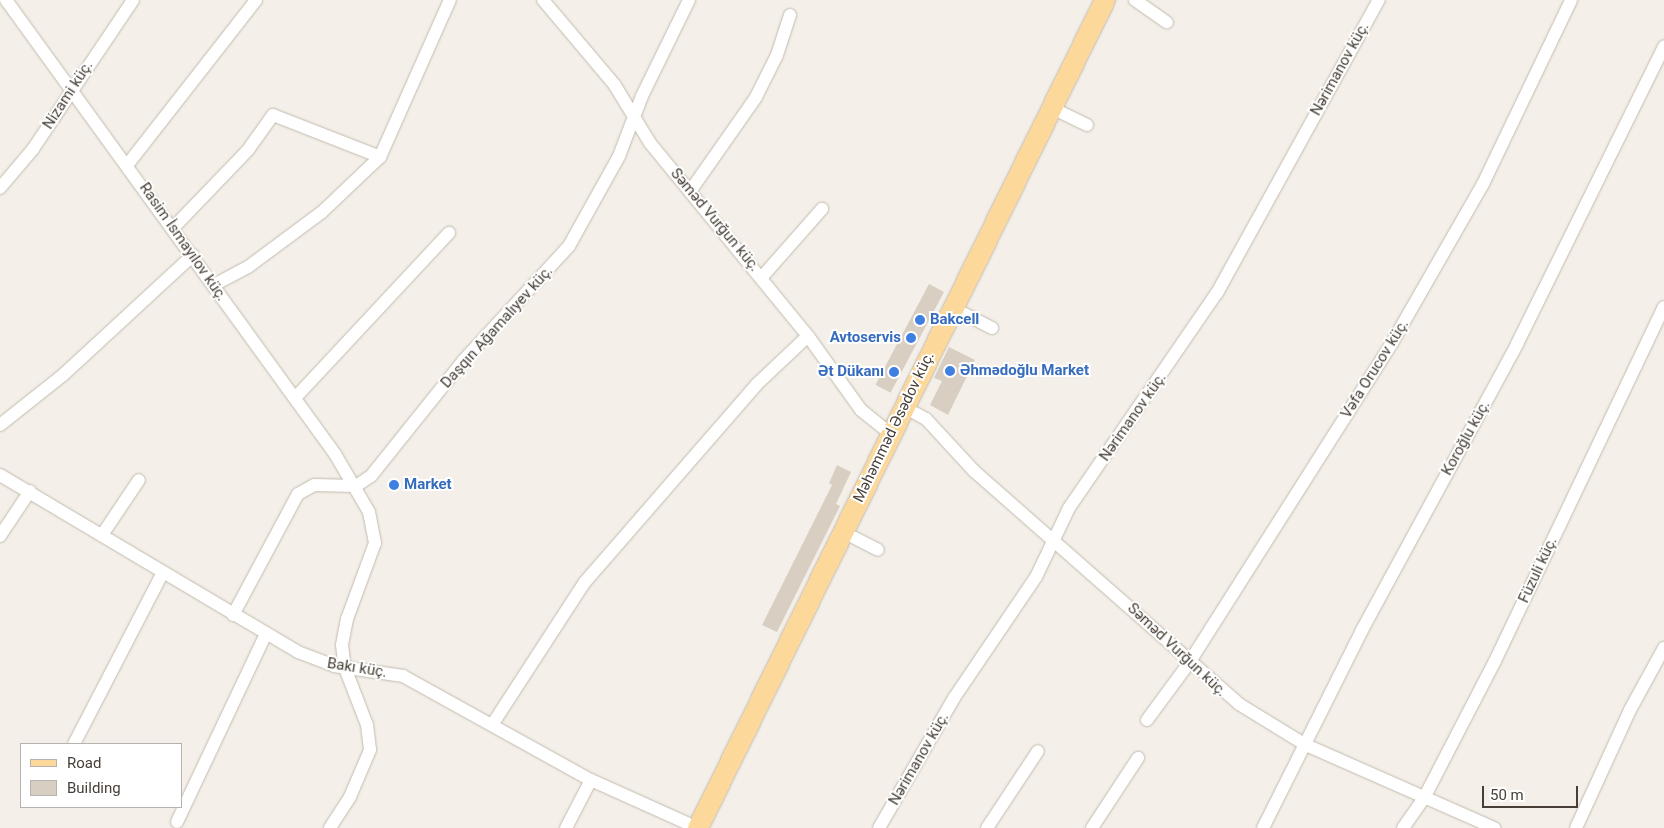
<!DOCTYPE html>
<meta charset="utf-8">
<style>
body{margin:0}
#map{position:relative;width:1664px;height:828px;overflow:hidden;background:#f4f0e9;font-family:Roboto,sans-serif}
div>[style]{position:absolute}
.building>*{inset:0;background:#d9cec2;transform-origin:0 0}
.roads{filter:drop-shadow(0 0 1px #c3baaf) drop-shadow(0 0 1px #c3baaf)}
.minor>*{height:12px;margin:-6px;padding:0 6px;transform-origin:6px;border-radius:6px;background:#fff}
.primary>*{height:20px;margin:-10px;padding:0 10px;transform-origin:10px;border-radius:10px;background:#fcd99a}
.dots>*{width:14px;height:14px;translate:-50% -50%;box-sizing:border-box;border:2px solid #fff;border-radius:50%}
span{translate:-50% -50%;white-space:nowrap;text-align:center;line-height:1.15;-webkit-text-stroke:4px #fff;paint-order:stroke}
.street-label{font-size:15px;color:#484038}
.shop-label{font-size:15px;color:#366cbe;font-weight:700}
.left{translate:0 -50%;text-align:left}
.right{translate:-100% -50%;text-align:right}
.legend{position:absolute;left:20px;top:743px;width:162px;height:65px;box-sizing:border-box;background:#fff;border:1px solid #b6b3af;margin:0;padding:6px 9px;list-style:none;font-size:15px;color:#484038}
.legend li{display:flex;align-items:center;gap:10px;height:25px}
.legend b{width:25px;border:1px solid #b6b3af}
.scale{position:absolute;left:1482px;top:786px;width:96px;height:22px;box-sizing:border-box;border:2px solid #484038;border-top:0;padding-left:6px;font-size:15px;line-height:18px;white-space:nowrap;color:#484038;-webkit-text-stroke:4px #fff;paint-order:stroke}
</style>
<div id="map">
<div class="building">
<div style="left:929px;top:284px;width:17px;height:114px;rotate:28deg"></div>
<div style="clip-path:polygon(949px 347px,975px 360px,948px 415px,930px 405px,942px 381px,934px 378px)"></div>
<div style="clip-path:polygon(837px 465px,851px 472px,836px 504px,840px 506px,777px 632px,762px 625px,832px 485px,829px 483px)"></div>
</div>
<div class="roads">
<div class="minor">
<div style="left:6px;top:0;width:561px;rotate:54.07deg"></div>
<div style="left:335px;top:454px;width:67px;rotate:59.6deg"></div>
<div style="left:369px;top:512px;width:32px;rotate:79deg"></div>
<div style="left:375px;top:543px;width:81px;rotate:110.2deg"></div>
<div style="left:347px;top:619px;width:26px;rotate:101deg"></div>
<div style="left:342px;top:645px;width:23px;rotate:83deg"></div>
<div style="left:345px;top:668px;width:61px;rotate:68.9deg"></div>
<div style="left:367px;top:725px;width:25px;rotate:83deg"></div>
<div style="left:370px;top:750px;width:51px;rotate:113.1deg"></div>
<div style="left:350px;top:797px;width:37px;rotate:123deg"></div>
<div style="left:543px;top:0;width:110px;rotate:49.8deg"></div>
<div style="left:614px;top:84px;width:69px;rotate:58.6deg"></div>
<div style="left:650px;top:143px;width:249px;rotate:50.7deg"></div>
<div style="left:808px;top:336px;width:91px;rotate:54.4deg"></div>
<div style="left:861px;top:410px;width:38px;rotate:39deg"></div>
<div style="left:1135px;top:0;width:39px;rotate:35deg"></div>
<div style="left:1052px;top:108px;width:39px;rotate:26deg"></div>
<div style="left:128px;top:164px;width:208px;rotate:-52deg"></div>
<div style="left:0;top:188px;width:51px;rotate:-49.8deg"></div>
<div style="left:33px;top:149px;width:179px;rotate:-56.1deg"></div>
<div style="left:691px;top:190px;width:113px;rotate:-55deg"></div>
<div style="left:756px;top:97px;width:47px;rotate:-63.4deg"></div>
<div style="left:777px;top:55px;width:42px;rotate:-72deg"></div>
<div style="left:173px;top:228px;width:108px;rotate:-46.1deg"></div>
<div style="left:248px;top:150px;width:43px;rotate:-54.5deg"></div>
<div style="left:273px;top:115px;width:115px;rotate:21.4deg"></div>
<div style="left:762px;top:277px;width:91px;rotate:-48.6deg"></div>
<div style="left:214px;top:285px;width:38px;rotate:-28deg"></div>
<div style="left:248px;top:267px;width:92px;rotate:-36.6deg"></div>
<div style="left:322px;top:212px;width:80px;rotate:-43.5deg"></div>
<div style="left:380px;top:157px;width:172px;rotate:-66deg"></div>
<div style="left:953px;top:308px;width:44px;rotate:27.1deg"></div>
<div style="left:295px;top:398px;width:226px;rotate:-47deg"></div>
<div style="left:904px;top:407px;width:25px;rotate:29deg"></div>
<div style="left:926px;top:419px;width:71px;rotate:47.3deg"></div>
<div style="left:974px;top:471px;width:353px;rotate:41.3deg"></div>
<div style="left:1239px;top:704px;width:79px;rotate:31.5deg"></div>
<div style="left:1306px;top:745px;width:206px;rotate:23.8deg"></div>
<div style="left:0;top:425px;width:80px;rotate:-38.4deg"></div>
<div style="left:63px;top:375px;width:177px;rotate:-42.7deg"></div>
<div style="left:0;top:475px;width:347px;rotate:30.7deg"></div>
<div style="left:298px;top:652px;width:39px;rotate:21deg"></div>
<div style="left:334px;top:666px;width:70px;rotate:8.2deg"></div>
<div style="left:403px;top:676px;width:215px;rotate:29deg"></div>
<div style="left:591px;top:780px;width:117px;rotate:24.2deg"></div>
<div style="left:843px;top:532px;width:39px;rotate:27deg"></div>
<div style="left:102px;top:535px;width:66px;rotate:-56.1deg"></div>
<div style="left:0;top:536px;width:54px;rotate:-56.3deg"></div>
<div style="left:233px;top:615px;width:137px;rotate:-61.8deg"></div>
<div style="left:298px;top:494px;width:18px;rotate:-29deg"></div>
<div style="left:314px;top:485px;width:42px;rotate:1.4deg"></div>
<div style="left:356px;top:486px;width:18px;rotate:-34deg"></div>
<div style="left:371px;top:476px;width:147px;rotate:-51.3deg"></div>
<div style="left:463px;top:361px;width:156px;rotate:-47.3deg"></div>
<div style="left:569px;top:246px;width:103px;rotate:-60.9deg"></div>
<div style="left:619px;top:156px;width:64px;rotate:-69deg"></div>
<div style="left:642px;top:96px;width:107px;rotate:-63.9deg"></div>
<div style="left:1147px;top:720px;width:71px;rotate:-53.6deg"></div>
<div style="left:1189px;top:663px;width:381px;rotate:-57.6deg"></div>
<div style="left:1393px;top:341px;width:181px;rotate:-60.2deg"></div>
<div style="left:1483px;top:184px;width:204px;rotate:-64.4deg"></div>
<div style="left:492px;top:725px;width:171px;rotate:-57deg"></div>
<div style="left:585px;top:582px;width:261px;rotate:-49deg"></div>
<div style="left:756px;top:385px;width:71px;rotate:-43.3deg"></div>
<div style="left:74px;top:744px;width:191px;rotate:-62.6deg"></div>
<div style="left:177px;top:822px;width:208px;rotate:-64.7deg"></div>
<div style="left:566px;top:828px;width:54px;rotate:-62.5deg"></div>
<div style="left:879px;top:828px;width:150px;rotate:-60deg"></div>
<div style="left:954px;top:698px;width:146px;rotate:-55.9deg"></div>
<div style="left:1036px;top:577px;width:76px;rotate:-64.4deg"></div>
<div style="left:1069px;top:508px;width:261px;rotate:-55.5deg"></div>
<div style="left:1217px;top:293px;width:335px;rotate:-61.1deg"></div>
<div style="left:987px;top:828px;width:92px;rotate:-56.5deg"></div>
<div style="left:1092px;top:828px;width:84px;rotate:-56.7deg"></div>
<div style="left:1263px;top:828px;width:221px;rotate:-63.4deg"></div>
<div style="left:1362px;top:630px;width:325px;rotate:-61.5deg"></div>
<div style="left:1517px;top:344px;width:332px;rotate:-63.7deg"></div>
<div style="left:1403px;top:828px;width:37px;rotate:-55deg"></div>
<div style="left:1424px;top:798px;width:154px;rotate:-62.6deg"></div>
<div style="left:1495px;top:661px;width:392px;rotate:-64.5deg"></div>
<div style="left:1576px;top:828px;width:130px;rotate:-65.4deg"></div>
<div style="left:1630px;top:710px;width:71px;rotate:-61.3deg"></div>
</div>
<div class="primary">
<div style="left:698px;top:828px;width:923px;rotate:-63.82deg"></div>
</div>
</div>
<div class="dots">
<div style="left:920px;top:320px;background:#3f7fe0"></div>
<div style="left:911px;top:338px;background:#3f7fe0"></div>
<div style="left:950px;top:371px;background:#3f7fe0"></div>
<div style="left:894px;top:372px;background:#3f7fe0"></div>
<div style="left:394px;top:485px;background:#3f7fe0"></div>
</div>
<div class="street-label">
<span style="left:1340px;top:69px;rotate:-61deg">Nərimanov küç.</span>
<span style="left:68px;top:95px;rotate:-57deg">Nizami küç.</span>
<span style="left:715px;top:220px;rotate:50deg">Səməd Vurğun küç.</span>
<span style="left:183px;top:242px;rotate:55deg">Rasim İsmayılov küç.</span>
<span style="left:497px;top:327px;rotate:-48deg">Daşqın Ağamalıyev küç.</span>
<span style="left:1375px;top:369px;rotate:-58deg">Vəfa Orucov küç.</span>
<span style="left:1133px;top:417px;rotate:-55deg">Nərimanov küç.</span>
<span style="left:894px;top:427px;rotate:-64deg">Məhəmməd Əsədov küç.</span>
<span style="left:1466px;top:438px;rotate:-61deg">Koroğlu küç.</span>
<span style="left:1538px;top:570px;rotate:-65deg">Füzuli küç.</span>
<span style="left:1177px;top:650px;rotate:43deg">Səməd Vurğun küç.</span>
<span style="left:357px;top:668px;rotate:9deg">Bakı küç.</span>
<span style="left:919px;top:759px;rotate:-60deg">Nərimanov küç.</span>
</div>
<div class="shop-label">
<span class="left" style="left:930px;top:320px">Bakcell</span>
<span class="right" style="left:901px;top:338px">Avtoservis</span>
<span class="left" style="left:960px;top:371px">Əhmədoğlu Market</span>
<span class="right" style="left:884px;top:372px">Ət Dükanı</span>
<span class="left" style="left:404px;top:485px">Market</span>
</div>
<ul class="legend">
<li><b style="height:6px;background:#fcd99a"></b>Road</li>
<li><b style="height:14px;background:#d9cec2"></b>Building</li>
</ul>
<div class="scale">50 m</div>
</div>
